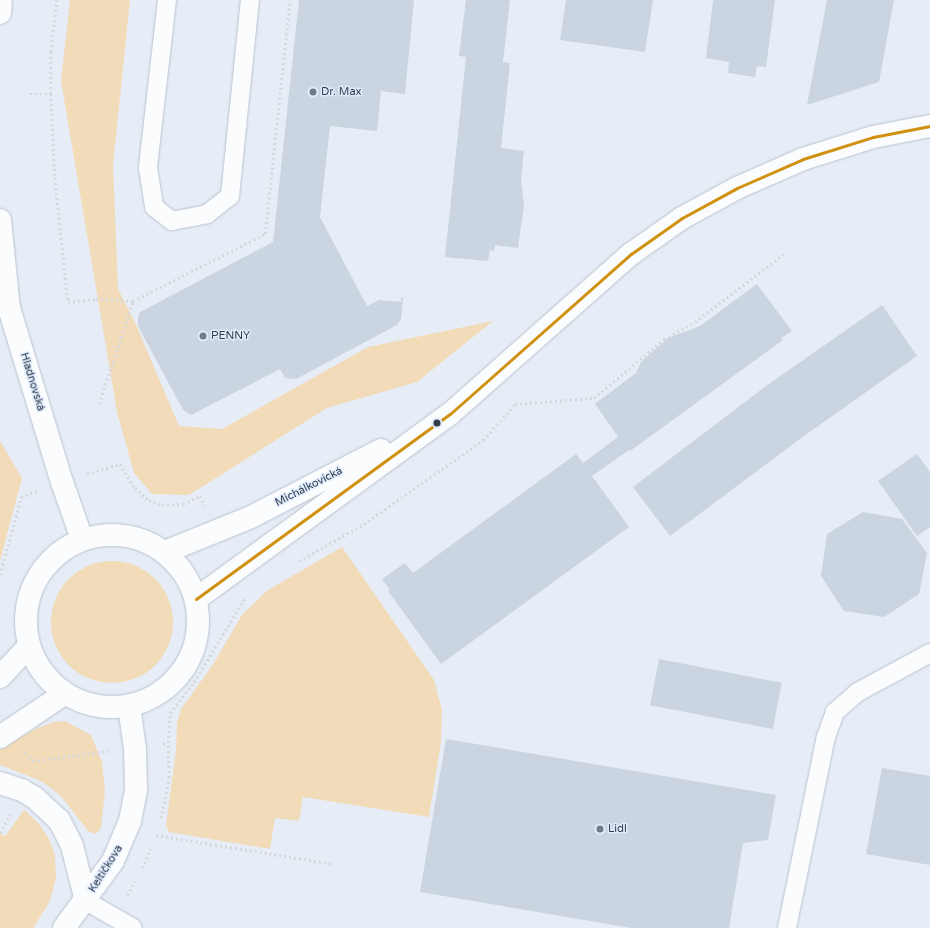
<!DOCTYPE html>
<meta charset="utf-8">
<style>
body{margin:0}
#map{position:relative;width:930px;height:928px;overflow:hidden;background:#e6edf7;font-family:"Varela Round",sans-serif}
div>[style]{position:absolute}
.green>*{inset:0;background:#f2dbb8}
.round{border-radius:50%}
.building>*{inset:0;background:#cbd4e1;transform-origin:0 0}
.path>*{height:2.5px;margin-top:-1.25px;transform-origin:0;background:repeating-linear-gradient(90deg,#d6d8db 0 2px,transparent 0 5px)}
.roads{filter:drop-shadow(0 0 1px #bac3ce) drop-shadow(0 0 1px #bac3ce)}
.lane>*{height:18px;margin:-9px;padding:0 9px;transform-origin:9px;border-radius:9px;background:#fbfcfe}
.street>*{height:22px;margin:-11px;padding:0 11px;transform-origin:11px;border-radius:11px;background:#fbfcfe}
.secondary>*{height:22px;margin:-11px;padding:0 11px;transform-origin:11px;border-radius:11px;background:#fbfcfe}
.secondary>.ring{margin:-11px;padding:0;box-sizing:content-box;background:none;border:22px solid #fbfcfe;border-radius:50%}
.bus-1>*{height:3px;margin:-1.5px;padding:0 1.5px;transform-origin:1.5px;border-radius:1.5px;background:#cf910f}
.dots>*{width:11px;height:11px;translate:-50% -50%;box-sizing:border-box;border:2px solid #e0ecfd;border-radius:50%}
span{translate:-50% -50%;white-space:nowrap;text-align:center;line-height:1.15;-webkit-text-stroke:3px #e0ecfd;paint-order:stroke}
.poi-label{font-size:11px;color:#303c4c}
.left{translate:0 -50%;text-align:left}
.street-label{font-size:11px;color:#303c4c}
</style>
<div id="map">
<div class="green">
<div style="clip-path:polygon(70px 0,130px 0,113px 165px,118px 289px,134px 320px,179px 426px,222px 429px,368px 347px,493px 321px,417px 382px,327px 408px,189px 495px,152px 494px,134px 473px,117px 412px,61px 81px)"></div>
<div style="clip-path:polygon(0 441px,22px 478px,0 561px)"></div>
<div style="clip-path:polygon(342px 547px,434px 680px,442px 710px,441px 742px,429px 817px,303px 797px,299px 821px,275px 818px,270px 849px,169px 832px,166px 825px,176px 750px,177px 723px,181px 709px,212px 666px,242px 615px,268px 590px)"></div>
<div class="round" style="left:51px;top:561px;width:122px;height:122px"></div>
<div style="clip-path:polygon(65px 721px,91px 735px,102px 762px,105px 791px,101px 828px,96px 834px,88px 831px,61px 796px,41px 781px,0 765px,0 750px,31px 731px,53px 722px)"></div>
<div style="clip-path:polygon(24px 810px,40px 825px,49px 839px,55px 855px,56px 878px,50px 901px,33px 928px,0 928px,0 834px,5px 836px)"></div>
</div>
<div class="building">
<div style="clip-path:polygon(299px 0,414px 0,405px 94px,381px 91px,377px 131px,330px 126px,320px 217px,367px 306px,379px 300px,401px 302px,401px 297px,403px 298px,401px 319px,397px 325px,296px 379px,285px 378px,280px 369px,191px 415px,183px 410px,138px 326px,138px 316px,140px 312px,273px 242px)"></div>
<div style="clip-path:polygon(466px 0,510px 0,503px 62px,510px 63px,501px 148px,524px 151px,521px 180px,524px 205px,518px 248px,495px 245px,494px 251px,490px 250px,488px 261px,445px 257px,466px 57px,459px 56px)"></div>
<div style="clip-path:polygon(566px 0,653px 0,645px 52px,560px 40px)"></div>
<div style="clip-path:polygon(713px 0,775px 0,766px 67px,757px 66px,755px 77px,728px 73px,729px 62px,706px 58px)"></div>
<div style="clip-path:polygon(827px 0,894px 0,879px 82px,807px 105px)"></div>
<div style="clip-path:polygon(757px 284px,792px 331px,781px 338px,783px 340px,630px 451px,629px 450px,592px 476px,629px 527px,441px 664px,388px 591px,390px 590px,382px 579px,405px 563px,413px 573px,576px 454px,583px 463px,618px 437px,595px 404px,636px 373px,641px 362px,668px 338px,700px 326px)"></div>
<div style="clip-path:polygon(882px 305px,917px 356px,804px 436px,670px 536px,633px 487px,766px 386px)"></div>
<div style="clip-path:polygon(917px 454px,930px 472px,930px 527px,917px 536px,878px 481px)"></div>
<div style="clip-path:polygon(863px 512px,902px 519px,927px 553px,919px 594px,884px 617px,844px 611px,821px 576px,827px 534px)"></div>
<div style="left:659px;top:659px;width:125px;height:47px;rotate:11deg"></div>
<div style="clip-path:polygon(446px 739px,776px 795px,768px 840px,743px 843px,729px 928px,631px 928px,420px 892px)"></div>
<div style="clip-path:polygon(882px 768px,930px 776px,930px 865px,866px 854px)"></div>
</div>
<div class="path">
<div style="left:57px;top:0;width:52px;rotate:96.6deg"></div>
<div style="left:51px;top:52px;width:42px;rotate:90deg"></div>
<div style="left:51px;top:94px;width:84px;rotate:87.3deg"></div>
<div style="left:55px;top:178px;width:125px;rotate:84deg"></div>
<div style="left:68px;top:302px;width:28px;rotate:-6deg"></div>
<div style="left:96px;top:299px;width:37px;rotate:3deg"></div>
<div style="left:30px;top:94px;width:21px"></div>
<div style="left:99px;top:404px;width:108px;rotate:-71.7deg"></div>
<div style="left:133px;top:301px;width:148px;rotate:-26.9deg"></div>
<div style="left:265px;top:234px;width:235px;rotate:-83.9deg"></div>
<div style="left:87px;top:474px;width:34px;rotate:-17deg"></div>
<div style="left:120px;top:464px;width:28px;rotate:58deg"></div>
<div style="left:135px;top:488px;width:18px;rotate:41deg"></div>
<div style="left:149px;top:500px;width:14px;rotate:21deg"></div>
<div style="left:162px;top:505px;width:21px;rotate:-3deg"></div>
<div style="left:183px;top:504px;width:19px;rotate:-25deg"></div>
<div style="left:200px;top:496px;width:11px;rotate:63deg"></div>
<div style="left:299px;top:561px;width:75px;rotate:-29.6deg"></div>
<div style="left:364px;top:524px;width:146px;rotate:-35.2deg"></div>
<div style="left:483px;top:440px;width:48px;rotate:-48.4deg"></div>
<div style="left:515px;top:404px;width:79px;rotate:-4.3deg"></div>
<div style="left:594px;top:398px;width:92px;rotate:-40.1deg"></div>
<div style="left:664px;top:339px;width:35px;rotate:-29deg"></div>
<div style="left:695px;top:322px;width:113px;rotate:-37.5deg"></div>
<div style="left:0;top:575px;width:81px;rotate:-74.9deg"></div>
<div style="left:21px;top:497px;width:17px;rotate:-21deg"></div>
<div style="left:163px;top:744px;width:5px;rotate:-11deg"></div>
<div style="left:168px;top:743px;width:30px;rotate:-86deg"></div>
<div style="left:170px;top:713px;width:39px;rotate:-52deg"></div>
<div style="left:194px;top:682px;width:98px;rotate:-58.7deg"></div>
<div style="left:25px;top:752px;width:12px;rotate:48deg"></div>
<div style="left:33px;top:761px;width:76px;rotate:-7.6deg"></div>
<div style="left:161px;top:818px;width:41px;rotate:-78.7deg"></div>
<div style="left:169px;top:778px;width:35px;rotate:-92deg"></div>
<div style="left:0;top:833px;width:21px;rotate:-61deg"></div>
<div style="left:156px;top:835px;width:180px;rotate:9.3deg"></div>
<div style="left:142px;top:868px;width:21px;rotate:-67deg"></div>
<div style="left:127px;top:895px;width:16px;rotate:-60deg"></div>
</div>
<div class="roads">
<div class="lane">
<div style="left:167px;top:0;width:169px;rotate:96.5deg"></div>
<div style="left:148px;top:168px;width:39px;rotate:81deg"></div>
<div style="left:154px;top:207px;width:23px;rotate:38deg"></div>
<div style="left:172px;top:221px;width:36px;rotate:-11deg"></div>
<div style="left:207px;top:214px;width:29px;rotate:-38deg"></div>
<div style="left:230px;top:196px;width:197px;rotate:-84.2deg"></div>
<div style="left:86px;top:901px;width:54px;rotate:29.9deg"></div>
<div style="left:787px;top:928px;width:195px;rotate:-78.5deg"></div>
<div style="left:826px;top:737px;width:27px;rotate:-70deg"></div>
<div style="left:835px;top:712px;width:30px;rotate:-41deg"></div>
<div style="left:858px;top:692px;width:82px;rotate:-28.4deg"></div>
</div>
<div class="street">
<div style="left:0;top:13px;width:13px;rotate:-86deg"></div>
<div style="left:0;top:220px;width:88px;rotate:84.2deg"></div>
<div style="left:9px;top:308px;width:182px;rotate:73.1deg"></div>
<div style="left:62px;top:482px;width:60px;rotate:70.7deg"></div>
<div style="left:0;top:783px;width:23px;rotate:18deg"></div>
<div style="left:22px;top:790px;width:15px;rotate:32deg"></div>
<div style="left:35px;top:798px;width:33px;rotate:43deg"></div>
<div style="left:59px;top:820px;width:29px;rotate:63deg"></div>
<div style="left:72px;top:846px;width:57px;rotate:75.7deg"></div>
<div style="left:64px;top:928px;width:83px;rotate:-53.8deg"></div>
<div style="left:113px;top:861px;width:43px;rotate:-67deg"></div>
<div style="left:130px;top:821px;width:33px;rotate:-79deg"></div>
<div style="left:136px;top:789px;width:40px;rotate:-91.4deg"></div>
<div style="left:135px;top:749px;width:43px;rotate:-97.9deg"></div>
</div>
<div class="secondary">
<div class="ring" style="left:26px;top:535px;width:150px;height:150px"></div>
<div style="left:165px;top:552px;width:93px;rotate:-22.1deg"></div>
<div style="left:251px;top:517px;width:146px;rotate:-27.3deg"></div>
<div style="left:196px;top:599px;width:314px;rotate:-36.1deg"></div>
<div style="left:450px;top:414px;width:242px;rotate:-41.5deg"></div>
<div style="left:631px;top:254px;width:62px;rotate:-35.2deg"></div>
<div style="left:682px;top:218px;width:63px;rotate:-28.6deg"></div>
<div style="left:737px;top:188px;width:72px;rotate:-23.7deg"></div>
<div style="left:803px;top:159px;width:73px;rotate:-17.4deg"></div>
<div style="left:873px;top:137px;width:58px;rotate:-10.9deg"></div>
<div style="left:0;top:677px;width:42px;rotate:-46.9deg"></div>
<div style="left:0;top:737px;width:77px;rotate:-33.9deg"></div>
</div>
</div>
<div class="bus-1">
<div style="left:196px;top:599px;width:314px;rotate:-36.1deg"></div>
<div style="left:450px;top:414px;width:242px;rotate:-41.5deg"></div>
<div style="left:631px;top:254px;width:62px;rotate:-35.2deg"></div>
<div style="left:682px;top:218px;width:63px;rotate:-28.6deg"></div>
<div style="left:737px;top:188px;width:72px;rotate:-23.7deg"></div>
<div style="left:803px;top:159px;width:73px;rotate:-17.4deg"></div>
<div style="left:873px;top:137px;width:58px;rotate:-10.9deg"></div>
</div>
<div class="dots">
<div style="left:313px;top:92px;background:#707a88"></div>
<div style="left:203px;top:336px;background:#707a88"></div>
<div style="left:437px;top:423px;background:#303c4c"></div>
<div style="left:600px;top:829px;background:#707a88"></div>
</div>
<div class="poi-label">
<span class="left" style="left:321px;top:92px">Dr. Max</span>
<span class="left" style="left:211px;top:336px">PENNY</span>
<span class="left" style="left:608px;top:829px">Lidl</span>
</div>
<div class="street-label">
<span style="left:32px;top:382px;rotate:73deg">Hladnovská</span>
<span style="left:309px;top:487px;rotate:-27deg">Michálkovická</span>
<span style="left:106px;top:869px;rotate:-58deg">Keltičkova</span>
</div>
</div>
